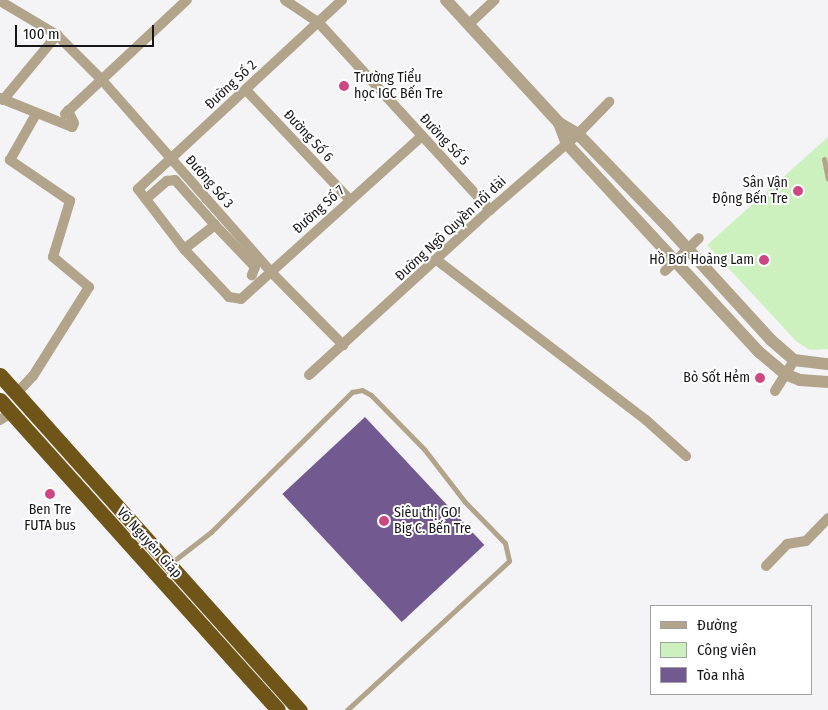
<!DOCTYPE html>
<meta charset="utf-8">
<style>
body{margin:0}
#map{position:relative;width:828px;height:710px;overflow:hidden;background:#f4f3f6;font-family:"Fira Sans Condensed",sans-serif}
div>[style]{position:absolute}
.green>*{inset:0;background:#ccf1be}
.building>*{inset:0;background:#725a91;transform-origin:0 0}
.service>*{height:5px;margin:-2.5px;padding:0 2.5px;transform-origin:2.5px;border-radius:2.5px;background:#b2a48a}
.minor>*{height:10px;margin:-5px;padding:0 5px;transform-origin:5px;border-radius:5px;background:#b2a48a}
.tertiary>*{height:12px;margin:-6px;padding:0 6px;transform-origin:6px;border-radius:6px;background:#b2a48a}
.trunk>*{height:15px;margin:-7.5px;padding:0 7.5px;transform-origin:7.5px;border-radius:7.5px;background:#705518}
.dots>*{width:14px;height:14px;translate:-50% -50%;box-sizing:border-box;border:2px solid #fff;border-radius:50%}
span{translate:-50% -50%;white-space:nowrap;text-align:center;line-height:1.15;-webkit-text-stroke:4px #fff;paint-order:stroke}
.poi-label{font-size:14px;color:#161517}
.left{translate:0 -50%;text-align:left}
.right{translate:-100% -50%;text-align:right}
.street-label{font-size:14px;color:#161517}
.legend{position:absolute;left:650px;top:605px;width:162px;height:90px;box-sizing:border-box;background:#fff;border:1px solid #a2a1a2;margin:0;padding:6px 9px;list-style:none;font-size:15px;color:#161517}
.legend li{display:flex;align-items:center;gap:10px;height:25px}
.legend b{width:25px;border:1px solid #a2a1a2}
.scale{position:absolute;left:15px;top:25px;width:139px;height:22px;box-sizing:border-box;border:2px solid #161517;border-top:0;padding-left:6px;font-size:15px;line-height:18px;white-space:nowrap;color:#161517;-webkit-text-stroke:4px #fff;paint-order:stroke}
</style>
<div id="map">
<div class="green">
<div style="clip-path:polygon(828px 137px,828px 349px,810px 350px,797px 342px,707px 245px)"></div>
</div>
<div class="building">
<div style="left:365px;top:417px;width:175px;height:113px;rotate:47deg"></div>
</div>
<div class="service">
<div style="left:824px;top:159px;width:20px;rotate:79deg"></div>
<div style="left:171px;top:563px;width:51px;rotate:-37.8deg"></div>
<div style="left:211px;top:532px;width:199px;rotate:-44.8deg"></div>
<div style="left:352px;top:392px;width:10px;rotate:-11deg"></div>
<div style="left:362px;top:390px;width:10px;rotate:29deg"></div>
<div style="left:371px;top:395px;width:76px;rotate:45.5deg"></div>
<div style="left:424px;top:449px;width:67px;rotate:52.3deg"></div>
<div style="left:465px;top:502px;width:57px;rotate:45.7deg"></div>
<div style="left:505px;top:543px;width:18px;rotate:77deg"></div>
<div style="left:509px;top:561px;width:220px;rotate:137.4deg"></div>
</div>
<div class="minor">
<div style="left:285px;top:0;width:40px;rotate:34deg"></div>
<div style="left:318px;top:22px;width:255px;rotate:47.5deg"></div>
<div style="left:342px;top:0;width:278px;rotate:137.2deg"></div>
<div style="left:138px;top:189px;width:76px;rotate:52.5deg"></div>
<div style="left:184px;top:249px;width:66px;rotate:46.8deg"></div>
<div style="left:229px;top:297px;width:12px;rotate:9deg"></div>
<div style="left:241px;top:299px;width:242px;rotate:-42deg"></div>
<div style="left:0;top:1px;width:66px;rotate:30.8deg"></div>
<div style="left:57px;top:35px;width:62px;rotate:45deg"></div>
<div style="left:101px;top:79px;width:257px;rotate:48.6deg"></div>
<div style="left:271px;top:272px;width:103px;rotate:45.4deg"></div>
<div style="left:469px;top:24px;width:35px;rotate:-43deg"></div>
<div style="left:246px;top:90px;width:151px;rotate:46.6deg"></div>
<div style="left:0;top:98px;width:78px;rotate:21.9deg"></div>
<div style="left:72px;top:127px;width:4px;rotate:-63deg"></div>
<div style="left:74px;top:123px;width:14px;rotate:-115deg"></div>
<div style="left:3px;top:100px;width:85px;rotate:-50.3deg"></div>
<div style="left:65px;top:114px;width:167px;rotate:-43.1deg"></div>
<div style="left:146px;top:199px;width:28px;rotate:-41deg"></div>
<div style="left:167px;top:181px;width:8px;rotate:-7deg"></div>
<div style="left:175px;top:180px;width:60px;rotate:48.4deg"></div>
<div style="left:215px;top:225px;width:39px;rotate:142deg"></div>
<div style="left:215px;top:225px;width:58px;rotate:46.4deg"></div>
<div style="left:255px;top:267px;width:9px;rotate:111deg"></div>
<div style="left:438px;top:261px;width:262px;rotate:37.4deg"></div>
<div style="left:646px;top:420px;width:54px;rotate:42deg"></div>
<div style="left:665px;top:271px;width:47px;rotate:-44.1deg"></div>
<div style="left:309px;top:375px;width:245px;rotate:-42.4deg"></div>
<div style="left:490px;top:210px;width:116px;rotate:-40.8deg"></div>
<div style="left:578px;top:134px;width:45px;rotate:-45.9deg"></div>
<div style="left:775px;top:391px;width:36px;rotate:-58deg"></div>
<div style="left:16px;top:394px;width:25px;rotate:-47deg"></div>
<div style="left:33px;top:376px;width:105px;rotate:-57.8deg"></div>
<div style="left:89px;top:287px;width:47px;rotate:-140.2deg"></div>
<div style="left:53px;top:257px;width:59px;rotate:-73.1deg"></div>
<div style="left:70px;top:201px;width:73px;rotate:-145.7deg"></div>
<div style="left:10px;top:160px;width:53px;rotate:-60.5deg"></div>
<div style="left:0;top:420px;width:13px;rotate:-32deg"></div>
<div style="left:766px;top:566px;width:30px;rotate:-46deg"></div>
<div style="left:787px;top:544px;width:19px;rotate:-9deg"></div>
<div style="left:806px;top:541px;width:32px;rotate:-46deg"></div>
</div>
<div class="tertiary">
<div style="left:446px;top:0;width:167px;rotate:47.4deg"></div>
<div style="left:559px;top:123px;width:22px;rotate:30deg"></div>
<div style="left:578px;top:134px;width:127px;rotate:46deg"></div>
<div style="left:666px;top:225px;width:156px;rotate:47.6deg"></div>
<div style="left:771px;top:340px;width:30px;rotate:41deg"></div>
<div style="left:794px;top:360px;width:34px;rotate:7deg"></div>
<div style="left:559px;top:123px;width:22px;rotate:69deg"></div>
<div style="left:567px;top:144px;width:283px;rotate:47.3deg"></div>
<div style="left:759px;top:352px;width:34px;rotate:40deg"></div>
<div style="left:785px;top:374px;width:16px;rotate:22deg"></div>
<div style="left:800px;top:380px;width:28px;rotate:4deg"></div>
</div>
<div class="trunk">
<div style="left:0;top:375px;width:450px;rotate:48.2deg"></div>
<div style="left:0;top:400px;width:416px;rotate:48.1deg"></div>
</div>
<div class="dots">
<div style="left:344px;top:86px;background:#ce4682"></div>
<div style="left:798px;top:191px;background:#ce4682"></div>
<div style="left:764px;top:260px;background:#ce4682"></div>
<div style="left:760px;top:378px;background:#ce4682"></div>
<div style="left:50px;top:494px;background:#ce4682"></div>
<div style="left:384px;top:521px;background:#ce4682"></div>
</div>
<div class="poi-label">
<span class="left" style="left:354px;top:86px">Trường Tiểu<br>học IGC Bến Tre</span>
<span class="right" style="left:788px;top:191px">Sân Vận<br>Động Bến Tre</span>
<span class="right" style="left:754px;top:260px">Hồ Bơi Hoàng Lam</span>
<span class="right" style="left:750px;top:378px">Bò Sốt Hẻm</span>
<span style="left:50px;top:518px">Ben Tre<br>FUTA bus</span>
<span class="left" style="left:394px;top:521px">Siêu thị GO!<br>Big C. Bến Tre</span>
</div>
<div class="street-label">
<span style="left:231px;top:85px;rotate:-43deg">Đường Số 2</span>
<span style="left:308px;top:136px;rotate:47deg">Đường Số 6</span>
<span style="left:444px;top:140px;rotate:47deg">Đường Số 5</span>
<span style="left:209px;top:182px;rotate:49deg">Đường Số 3</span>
<span style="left:319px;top:210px;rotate:-42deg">Đường Số 7</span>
<span style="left:451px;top:229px;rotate:-43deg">Đường Ngô Quyền nối dài</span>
<span style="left:149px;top:543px;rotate:48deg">Võ Nguyên Giáp</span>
</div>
<ul class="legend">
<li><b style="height:6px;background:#b2a48a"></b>Đường</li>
<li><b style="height:14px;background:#ccf1be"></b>Công viên</li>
<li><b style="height:14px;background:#725a91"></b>Tòa nhà</li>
</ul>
<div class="scale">100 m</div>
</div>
